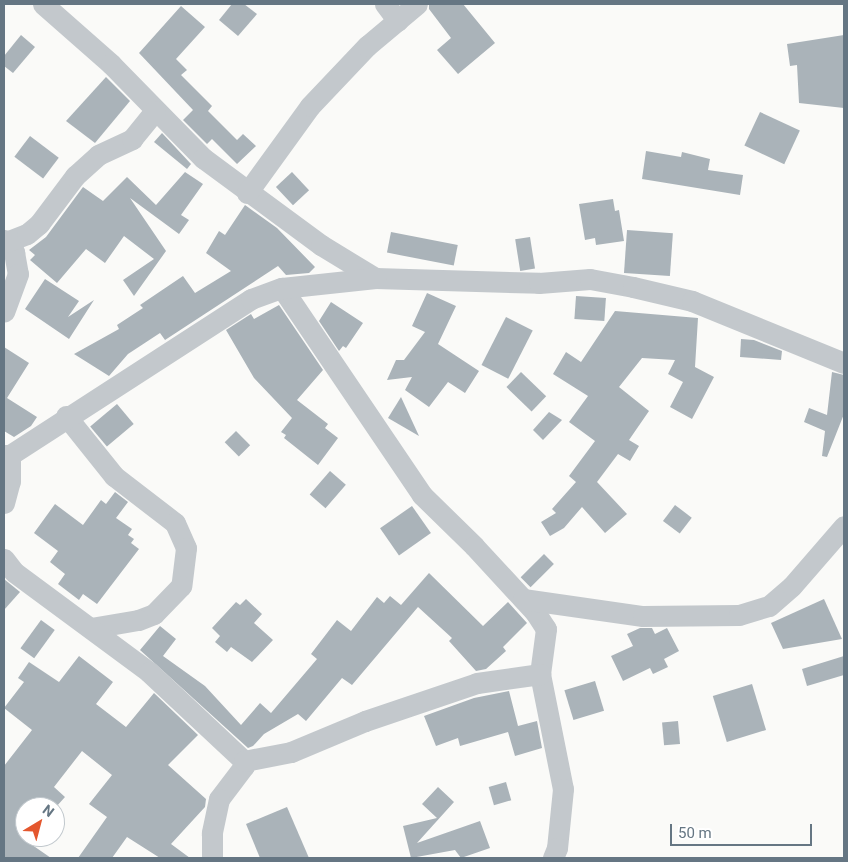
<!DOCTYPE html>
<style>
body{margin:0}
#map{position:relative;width:848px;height:862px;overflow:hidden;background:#fafaf8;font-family:Roboto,sans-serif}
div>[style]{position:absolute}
.building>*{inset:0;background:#aab3b9;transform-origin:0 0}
.street>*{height:21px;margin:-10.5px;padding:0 10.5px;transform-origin:10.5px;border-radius:10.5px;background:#c3c8cc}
span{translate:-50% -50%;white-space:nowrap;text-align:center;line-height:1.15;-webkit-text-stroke:5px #fff;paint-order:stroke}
.frame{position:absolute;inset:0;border:5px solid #657683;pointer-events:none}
.north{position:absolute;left:15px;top:797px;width:50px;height:50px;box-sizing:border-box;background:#fff;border:1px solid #c1c8cd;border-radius:50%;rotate:37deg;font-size:14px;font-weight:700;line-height:20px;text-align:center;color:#657683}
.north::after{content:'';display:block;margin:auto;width:18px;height:22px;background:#e4572e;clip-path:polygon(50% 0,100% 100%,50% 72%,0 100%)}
.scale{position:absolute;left:670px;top:824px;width:142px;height:22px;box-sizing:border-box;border:2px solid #657683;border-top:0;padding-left:6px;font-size:15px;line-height:18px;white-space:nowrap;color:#657683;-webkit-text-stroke:4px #fff;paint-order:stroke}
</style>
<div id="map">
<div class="building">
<div style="clip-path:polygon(232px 4px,244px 4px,257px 14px,238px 36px,219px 20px)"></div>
<div style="clip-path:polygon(429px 4px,463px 4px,495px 43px,458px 74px,437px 50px,451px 38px,429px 9px)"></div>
<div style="clip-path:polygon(181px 6px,205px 27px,176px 59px,187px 70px,181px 75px,212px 106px,208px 111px,237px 140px,243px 134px,256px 146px,237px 164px,212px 139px,207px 144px,183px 120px,193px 110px,139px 53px)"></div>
<div style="clip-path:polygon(21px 35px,35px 47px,13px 73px,4px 66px,4px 56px)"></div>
<div style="clip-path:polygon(844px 35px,844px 108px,799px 103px,797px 65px,790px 66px,787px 44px)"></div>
<div style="clip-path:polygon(106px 77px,130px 101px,95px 143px,66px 121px)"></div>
<div style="left:760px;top:112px;width:44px;height:37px;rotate:25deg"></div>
<div style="clip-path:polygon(162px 133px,191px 164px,187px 169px,154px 142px)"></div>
<div style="left:30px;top:136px;width:36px;height:26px;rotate:37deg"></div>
<div style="clip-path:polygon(646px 151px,681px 157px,682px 152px,710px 159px,708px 170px,743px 175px,740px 195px,642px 179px)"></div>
<div style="clip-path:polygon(185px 172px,203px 184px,181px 215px,189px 220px,179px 234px,130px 198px,166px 251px,134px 296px,123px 280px,154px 259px,124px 236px,105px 263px,86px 249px,57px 283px,30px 260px,35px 255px,29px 250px,46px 237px,83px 187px,103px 201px,127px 177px,156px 205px)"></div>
<div style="left:292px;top:172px;width:25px;height:22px;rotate:47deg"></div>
<div style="clip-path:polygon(613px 199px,615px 211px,619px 210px,624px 241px,596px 245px,595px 238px,585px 240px,579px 204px)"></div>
<div style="clip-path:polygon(245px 205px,277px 228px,315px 267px,309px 273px,286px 275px,278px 266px,165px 340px,160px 333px,128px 354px,109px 376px,74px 354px,119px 329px,117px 325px,143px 308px,140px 305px,183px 276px,195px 293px,231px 271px,206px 253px,219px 231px,225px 235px)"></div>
<div style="left:627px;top:230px;width:46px;height:43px;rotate:4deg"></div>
<div style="left:391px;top:232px;width:68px;height:21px;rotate:11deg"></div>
<div style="left:530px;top:237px;width:32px;height:15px;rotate:81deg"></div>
<div style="clip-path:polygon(45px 279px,79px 301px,68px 317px,94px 300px,69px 339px,25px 309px)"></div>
<div style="clip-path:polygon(427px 293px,456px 306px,438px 344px,479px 371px,465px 393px,448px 382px,429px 407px,405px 390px,412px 377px,387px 380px,396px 360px,404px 360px,425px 332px,412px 326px)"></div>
<div style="left:576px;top:296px;width:30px;height:23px;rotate:4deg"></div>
<div style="clip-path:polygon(331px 302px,363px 323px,346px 348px,343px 346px,339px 351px,319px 321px)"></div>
<div style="clip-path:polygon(279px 305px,323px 370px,297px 400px,328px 424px,325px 428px,338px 438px,318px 465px,284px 438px,286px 435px,281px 432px,292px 418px,254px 378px,226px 330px,251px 314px,254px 319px)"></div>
<div style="clip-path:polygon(615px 311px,698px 318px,695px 367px,714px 377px,692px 419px,670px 407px,683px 382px,668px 374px,675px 360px,642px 358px,619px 387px,649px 411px,629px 440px,639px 446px,630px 461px,618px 454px,597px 482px,627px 514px,605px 533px,582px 507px,564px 528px,550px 536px,541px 522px,556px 513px,552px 509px,576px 482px,569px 476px,595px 441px,569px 422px,588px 396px,553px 374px,566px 352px,581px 362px)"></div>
<div style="left:506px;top:317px;width:30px;height:54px;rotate:27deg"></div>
<div style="clip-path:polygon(741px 339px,754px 340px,782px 351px,781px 360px,740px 357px)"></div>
<div style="clip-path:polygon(4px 347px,29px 363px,7px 398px,37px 417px,31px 426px,14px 437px,4px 431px)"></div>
<div style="left:521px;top:372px;width:35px;height:21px;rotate:44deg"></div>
<div style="clip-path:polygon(832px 372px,844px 375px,844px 414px,827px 457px,822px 456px,825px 431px,804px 422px,809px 408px,827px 415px)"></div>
<div style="clip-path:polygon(401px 397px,419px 436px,388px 418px)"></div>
<div style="left:117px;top:404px;width:26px;height:35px;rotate:50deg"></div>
<div style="clip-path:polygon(549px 412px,562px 420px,543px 440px,533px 430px)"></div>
<div style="left:236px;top:431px;width:20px;height:16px;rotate:45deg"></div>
<div style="left:330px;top:471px;width:21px;height:31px;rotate:41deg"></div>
<div style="clip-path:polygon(115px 492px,128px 502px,116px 518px,132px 529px,128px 535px,134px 539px,131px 543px,139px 549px,97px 604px,83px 594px,79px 600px,58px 584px,65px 574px,50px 562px,58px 551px,34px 533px,55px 504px,83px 525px,101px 500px,106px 504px)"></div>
<div style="left:675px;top:505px;width:21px;height:20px;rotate:37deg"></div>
<div style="left:412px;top:506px;width:33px;height:39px;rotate:55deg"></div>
<div style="left:544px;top:554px;width:14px;height:33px;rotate:45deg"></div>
<div style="clip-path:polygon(429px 573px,483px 626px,508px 602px,527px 623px,503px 647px,506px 651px,486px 669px,476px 671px,449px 641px,452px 638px,418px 607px,352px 685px,342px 678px,306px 721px,298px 714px,264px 734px,253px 746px,248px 748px,140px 650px,160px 626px,176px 639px,163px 656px,205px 686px,241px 725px,260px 703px,271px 713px,317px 659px,311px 654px,337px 620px,351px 631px,377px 597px,384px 603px,390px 596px,401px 605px)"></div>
<div style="clip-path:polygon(4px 579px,20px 592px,4px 610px)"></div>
<div style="clip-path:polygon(246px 599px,262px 614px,254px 623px,273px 640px,252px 662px,231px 647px,227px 652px,215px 642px,220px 636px,212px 628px,236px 602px,240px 605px)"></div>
<div style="clip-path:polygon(824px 599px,842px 639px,783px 649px,771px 623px)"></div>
<div style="left:41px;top:620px;width:17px;height:35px;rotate:36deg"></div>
<div style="clip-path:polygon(640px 628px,652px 628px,655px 634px,667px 628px,679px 651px,664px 659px,668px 667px,653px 674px,650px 668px,623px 681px,611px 656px,633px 646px,627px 634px)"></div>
<div style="clip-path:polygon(79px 656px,113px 682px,96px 704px,126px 727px,154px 693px,198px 735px,168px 765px,206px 799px,205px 807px,171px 844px,190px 858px,160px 858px,127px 837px,112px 858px,78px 858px,107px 817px,89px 804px,112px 775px,82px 751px,54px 787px,65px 797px,56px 807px,25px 807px,25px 840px,51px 858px,4px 858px,4px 766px,32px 730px,4px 708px,24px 682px,18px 678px,29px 662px,59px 682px)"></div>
<div style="clip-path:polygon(844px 656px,844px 675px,807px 686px,802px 669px)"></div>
<div style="left:595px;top:681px;width:31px;height:32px;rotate:73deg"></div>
<div style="left:752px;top:684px;width:48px;height:41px;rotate:73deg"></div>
<div style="clip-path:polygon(509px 691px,518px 726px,537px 721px,542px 748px,515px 756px,508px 732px,460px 746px,458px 738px,436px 746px,424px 716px,474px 698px)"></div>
<div style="left:678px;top:721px;width:23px;height:16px;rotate:85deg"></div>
<div style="left:506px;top:782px;width:19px;height:18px;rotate:74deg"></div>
<div style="clip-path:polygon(438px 787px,454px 802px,417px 843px,480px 821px,490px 848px,461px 858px,455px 850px,411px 858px,403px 826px,437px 818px,422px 804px)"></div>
<div style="clip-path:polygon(287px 807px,309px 858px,260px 858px,246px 824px)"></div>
</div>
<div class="street">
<div style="left:43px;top:4px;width:91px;rotate:41.4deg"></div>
<div style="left:111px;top:64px;width:132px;rotate:45.6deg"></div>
<div style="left:203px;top:158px;width:147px;rotate:36.4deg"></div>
<div style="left:321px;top:245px;width:63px;rotate:31.4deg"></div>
<div style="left:375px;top:278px;width:164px;rotate:1.7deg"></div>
<div style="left:539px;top:283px;width:51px;rotate:-4.5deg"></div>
<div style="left:590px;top:279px;width:44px;rotate:10.5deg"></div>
<div style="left:633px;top:287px;width:61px;rotate:13.3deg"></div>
<div style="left:692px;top:301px;width:164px;rotate:22.2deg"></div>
<div style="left:385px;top:4px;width:21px;rotate:53deg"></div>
<div style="left:247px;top:193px;width:107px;rotate:-54.1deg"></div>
<div style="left:310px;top:106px;width:83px;rotate:-46.5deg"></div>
<div style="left:367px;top:46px;width:65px;rotate:-40deg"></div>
<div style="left:4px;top:240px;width:16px;rotate:50deg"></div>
<div style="left:14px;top:252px;width:22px;rotate:80deg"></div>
<div style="left:18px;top:274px;width:40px;rotate:110.2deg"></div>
<div style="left:6px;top:242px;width:22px;rotate:-21deg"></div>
<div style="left:27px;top:234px;width:16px;rotate:-40deg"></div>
<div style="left:39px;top:224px;width:60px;rotate:-53.1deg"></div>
<div style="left:75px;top:176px;width:31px;rotate:-42deg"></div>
<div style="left:98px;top:155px;width:38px;rotate:-25deg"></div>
<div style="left:132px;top:139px;width:36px;rotate:-51deg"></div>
<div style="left:282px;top:288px;width:250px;rotate:55.9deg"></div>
<div style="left:422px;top:495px;width:73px;rotate:44.4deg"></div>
<div style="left:474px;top:546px;width:90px;rotate:47.3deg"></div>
<div style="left:535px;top:612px;width:20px;rotate:57deg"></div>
<div style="left:546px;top:629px;width:45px;rotate:97.6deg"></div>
<div style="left:540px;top:674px;width:117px;rotate:78.7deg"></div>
<div style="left:563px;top:789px;width:59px;rotate:95.8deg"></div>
<div style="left:557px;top:848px;width:11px;rotate:112deg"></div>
<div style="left:66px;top:416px;width:77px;rotate:51.3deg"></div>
<div style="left:114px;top:476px;width:77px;rotate:37.6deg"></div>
<div style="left:175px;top:523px;width:27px;rotate:66deg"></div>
<div style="left:186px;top:548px;width:38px;rotate:97deg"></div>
<div style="left:181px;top:586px;width:39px;rotate:134deg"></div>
<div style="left:154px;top:614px;width:17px;rotate:159deg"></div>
<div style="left:138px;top:620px;width:48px;rotate:170.3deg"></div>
<div style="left:4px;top:455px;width:6px"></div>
<div style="left:10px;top:455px;width:287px;rotate:-32.9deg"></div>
<div style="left:251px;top:299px;width:33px;rotate:-20deg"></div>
<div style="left:282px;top:288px;width:94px;rotate:-6.1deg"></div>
<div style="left:4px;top:503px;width:23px;rotate:-75deg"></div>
<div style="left:10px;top:481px;width:26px;rotate:-90deg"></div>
<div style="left:4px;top:559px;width:16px;rotate:52deg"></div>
<div style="left:14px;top:572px;width:168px;rotate:36.5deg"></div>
<div style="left:149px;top:672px;width:130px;rotate:43.1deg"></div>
<div style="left:244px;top:761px;width:5px;rotate:90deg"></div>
<div style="left:244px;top:766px;width:41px;rotate:127.1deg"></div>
<div style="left:219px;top:799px;width:35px;rotate:102deg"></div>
<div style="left:212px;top:833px;width:25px;rotate:90deg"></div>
<div style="left:523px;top:599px;width:121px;rotate:8.1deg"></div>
<div style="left:643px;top:616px;width:96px;rotate:-0.6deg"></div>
<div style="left:739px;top:615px;width:31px;rotate:-17deg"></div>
<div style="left:769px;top:606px;width:30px;rotate:-41deg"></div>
<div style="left:792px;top:586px;width:79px;rotate:-49.1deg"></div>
<div style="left:244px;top:761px;width:48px;rotate:-10.8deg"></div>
<div style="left:291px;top:752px;width:80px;rotate:-22.7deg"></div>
<div style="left:365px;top:721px;width:118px;rotate:-18.7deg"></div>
<div style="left:477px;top:683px;width:64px;rotate:-8.1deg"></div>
</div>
<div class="frame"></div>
<div class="north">N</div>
<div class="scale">50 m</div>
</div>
